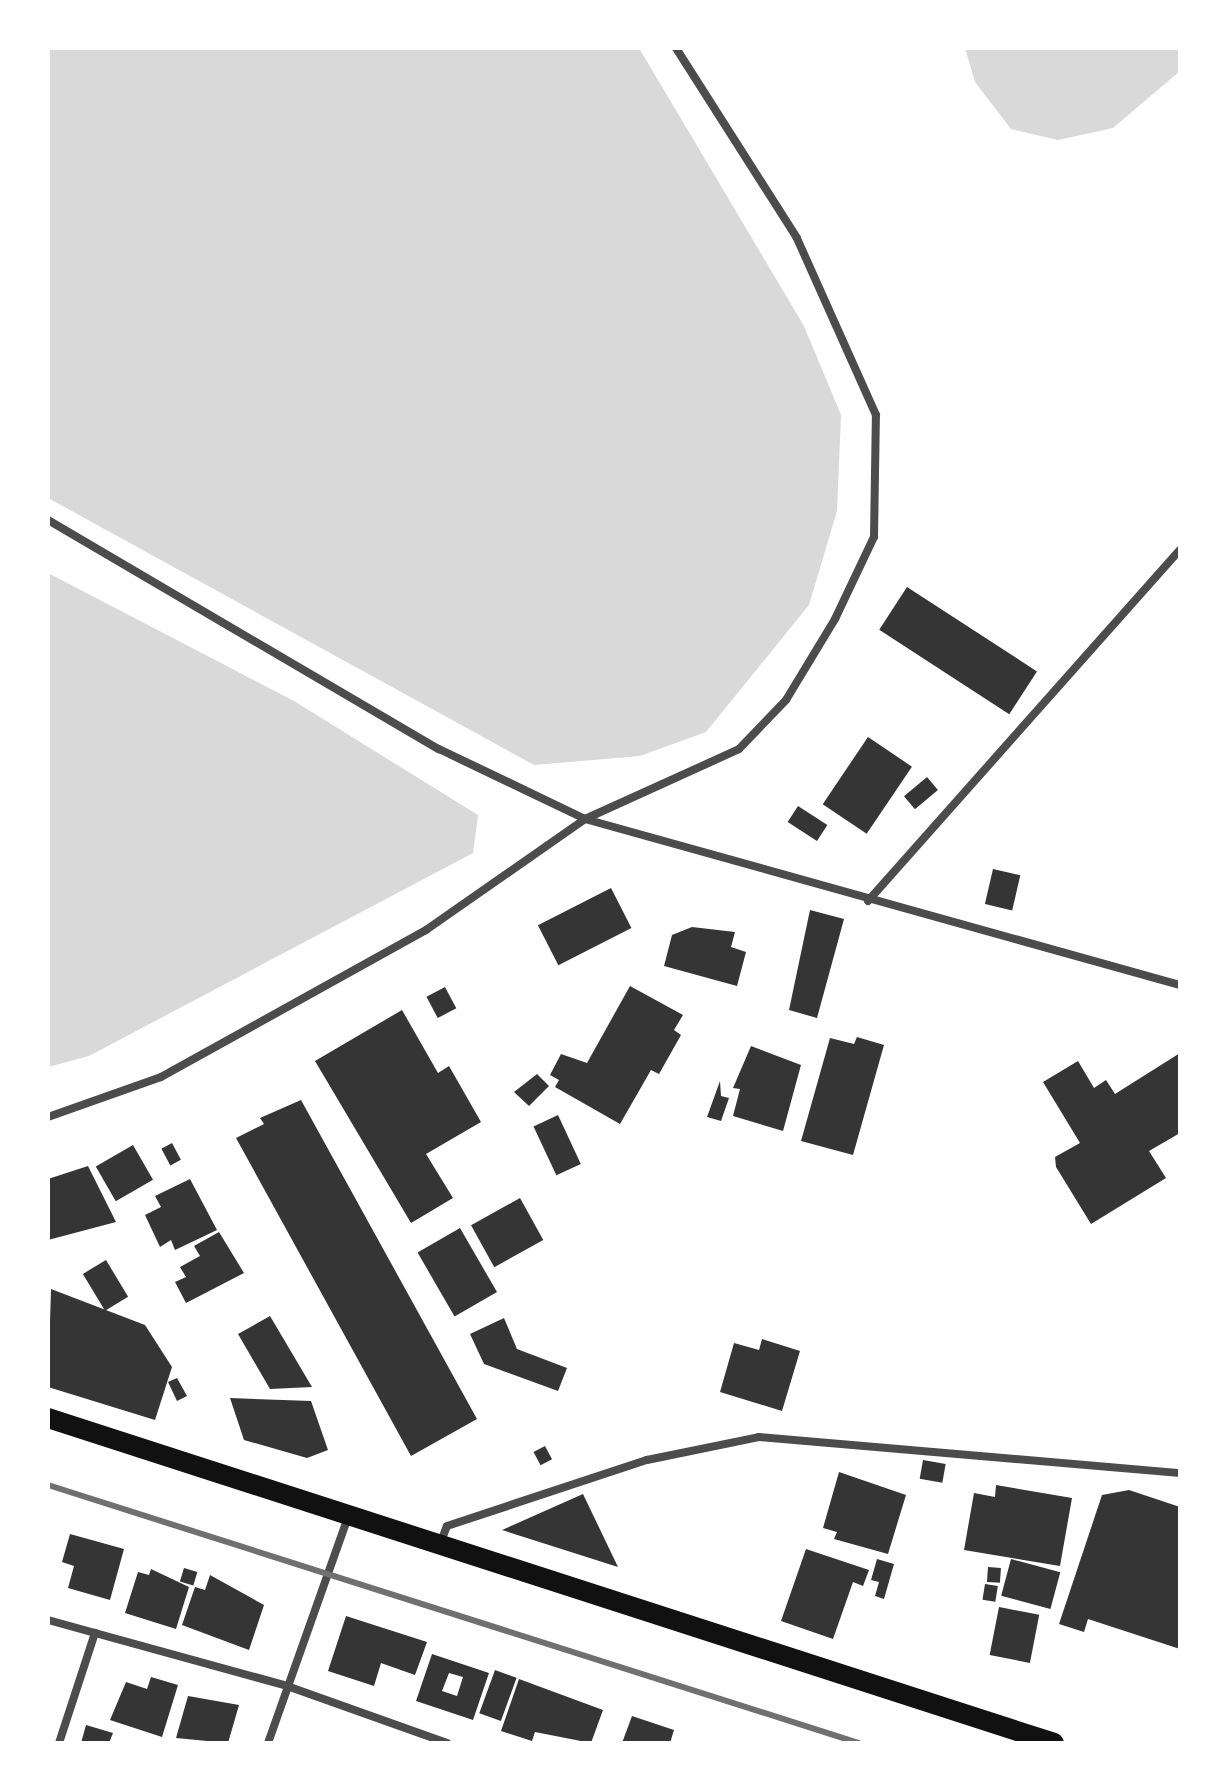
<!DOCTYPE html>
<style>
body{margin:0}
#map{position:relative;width:1228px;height:1791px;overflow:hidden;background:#fff;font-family:"Titillium Web",sans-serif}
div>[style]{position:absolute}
.water>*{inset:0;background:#d9d9d9}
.building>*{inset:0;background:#353535;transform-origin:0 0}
.minor>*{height:8px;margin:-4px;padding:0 4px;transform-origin:4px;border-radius:4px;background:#4c4c4c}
.primary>*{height:20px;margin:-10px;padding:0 10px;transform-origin:10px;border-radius:10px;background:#111}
.rail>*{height:6px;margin:-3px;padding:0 3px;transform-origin:3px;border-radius:3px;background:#707070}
span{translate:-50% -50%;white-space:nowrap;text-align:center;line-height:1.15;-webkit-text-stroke:8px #fff;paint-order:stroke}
.frame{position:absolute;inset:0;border:50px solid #fff;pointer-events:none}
</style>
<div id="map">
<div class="water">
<div style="clip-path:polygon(48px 48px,639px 48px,804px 326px,841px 415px,837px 511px,809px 605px,706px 732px,640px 756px,534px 765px,48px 498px)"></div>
<div style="clip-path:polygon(965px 48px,1180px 48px,1180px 71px,1113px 128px,1058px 140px,1011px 129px,975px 82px)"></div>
<div style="clip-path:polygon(48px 573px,294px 701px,478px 815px,473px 853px,89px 1056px,48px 1067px)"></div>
</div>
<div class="building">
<div style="left:907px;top:587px;width:155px;height:51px;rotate:33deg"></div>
<div style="left:868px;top:737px;width:53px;height:81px;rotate:34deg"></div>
<div style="left:927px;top:777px;width:17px;height:30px;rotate:50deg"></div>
<div style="left:798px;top:806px;width:35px;height:19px;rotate:33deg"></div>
<div style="left:993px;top:869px;width:28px;height:36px;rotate:13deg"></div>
<div style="left:611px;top:888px;width:45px;height:82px;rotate:63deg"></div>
<div style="clip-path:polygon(810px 910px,844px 919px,817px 1018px,789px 1010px)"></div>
<div style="clip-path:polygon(692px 927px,735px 932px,731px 947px,746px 952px,737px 986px,664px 966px,672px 935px)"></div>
<div style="clip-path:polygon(630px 986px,683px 1015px,674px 1030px,681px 1035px,659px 1074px,651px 1070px,620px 1124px,555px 1087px,559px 1080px,550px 1075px,561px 1054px,587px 1063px)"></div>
<div style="left:445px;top:987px;width:24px;height:21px;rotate:62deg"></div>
<div style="clip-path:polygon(402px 1010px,438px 1073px,449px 1066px,481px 1122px,426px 1154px,453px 1198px,411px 1223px,315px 1061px)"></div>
<div style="clip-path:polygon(857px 1037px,884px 1045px,853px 1155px,801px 1141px,830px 1038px,854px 1044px)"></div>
<div style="clip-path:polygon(751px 1046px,801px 1065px,783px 1131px,733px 1116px,740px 1089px,733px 1088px)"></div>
<div style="clip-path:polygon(1180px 1053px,1180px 1133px,1149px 1151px,1166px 1178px,1091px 1224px,1056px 1167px,1055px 1157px,1080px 1143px,1043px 1082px,1078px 1061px,1094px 1088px,1106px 1080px,1115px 1094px)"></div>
<div style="clip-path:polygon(537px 1074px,549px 1086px,529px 1106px,514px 1092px)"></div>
<div style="clip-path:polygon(720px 1081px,721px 1096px,729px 1098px,721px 1121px,707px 1117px)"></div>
<div style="clip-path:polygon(301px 1100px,477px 1419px,411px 1456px,236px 1138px,264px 1124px,260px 1118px)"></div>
<div style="left:558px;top:1115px;width:54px;height:27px;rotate:65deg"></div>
<div style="left:172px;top:1143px;width:19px;height:12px;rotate:62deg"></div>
<div style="left:133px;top:1145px;width:40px;height:43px;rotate:60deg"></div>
<div style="clip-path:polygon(88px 1166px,116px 1222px,48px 1240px,48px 1179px)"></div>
<div style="clip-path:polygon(190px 1179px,217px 1230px,175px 1250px,171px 1240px,160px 1247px,145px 1215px,161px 1207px,155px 1196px)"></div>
<div style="left:520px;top:1198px;width:48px;height:56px;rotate:61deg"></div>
<div style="left:460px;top:1228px;width:74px;height:49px;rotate:60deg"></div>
<div style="clip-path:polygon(219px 1232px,244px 1273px,186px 1303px,175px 1282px,186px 1277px,180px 1267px,200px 1256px,194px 1246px)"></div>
<div style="left:106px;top:1260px;width:43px;height:27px;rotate:59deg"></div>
<div style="clip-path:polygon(51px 1289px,145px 1325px,172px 1367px,155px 1420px,48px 1387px)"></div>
<div style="clip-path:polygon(270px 1316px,312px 1387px,270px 1389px,238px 1334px)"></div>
<div style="clip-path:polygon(504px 1318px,517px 1349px,567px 1368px,558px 1391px,484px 1364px,470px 1334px)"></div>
<div style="clip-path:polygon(762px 1339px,800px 1351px,782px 1411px,720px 1392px,734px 1343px,759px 1350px)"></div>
<div style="clip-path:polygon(177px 1378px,187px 1396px,177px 1401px,168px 1382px)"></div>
<div style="clip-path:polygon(230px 1398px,311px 1401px,328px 1450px,307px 1458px,244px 1440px)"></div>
<div style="left:545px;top:1446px;width:15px;height:13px;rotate:62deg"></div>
<div style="left:923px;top:1460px;width:23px;height:19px;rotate:10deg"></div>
<div style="clip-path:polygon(839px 1472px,906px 1495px,888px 1554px,834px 1539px,837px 1532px,823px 1528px)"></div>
<div style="clip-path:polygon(996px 1485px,1072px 1498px,1060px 1566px,964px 1550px,974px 1493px,995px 1497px)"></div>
<div style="clip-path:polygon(1129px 1490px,1180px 1507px,1180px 1649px,1088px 1619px,1084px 1632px,1059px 1624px,1102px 1495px)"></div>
<div style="clip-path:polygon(583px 1494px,618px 1567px,502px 1530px)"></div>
<div style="clip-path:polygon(70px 1534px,124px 1549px,110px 1600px,68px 1588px,74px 1566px,62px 1562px)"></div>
<div style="clip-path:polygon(806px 1549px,869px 1570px,863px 1586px,853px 1582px,833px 1639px,781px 1621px)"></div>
<div style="clip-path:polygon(877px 1559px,894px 1564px,884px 1599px,875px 1596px,879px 1582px,871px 1580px)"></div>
<div style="left:1011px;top:1559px;width:51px;height:38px;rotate:15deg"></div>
<div style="left:988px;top:1567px;width:13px;height:15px;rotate:4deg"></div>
<div style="left:184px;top:1568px;width:14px;height:14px;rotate:17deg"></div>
<div style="clip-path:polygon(151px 1569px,189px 1587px,176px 1629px,125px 1613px,138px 1572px,149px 1575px)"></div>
<div style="clip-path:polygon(210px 1575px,264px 1605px,249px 1650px,182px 1625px,195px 1587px,205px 1590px)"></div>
<div style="left:985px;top:1584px;width:13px;height:16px;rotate:9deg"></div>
<div style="left:999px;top:1607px;width:41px;height:49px;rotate:11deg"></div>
<div style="clip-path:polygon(346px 1616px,427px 1642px,415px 1675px,381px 1663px,374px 1686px,328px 1671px)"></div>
<div style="clip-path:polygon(evenodd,432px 1654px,489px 1673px,473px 1720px,416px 1701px,432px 1654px,449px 1673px,463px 1677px,457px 1696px,442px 1691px,449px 1673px)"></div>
<div style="left:495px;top:1670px;width:23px;height:46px;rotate:20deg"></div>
<div style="clip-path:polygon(151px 1677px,178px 1685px,162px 1737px,110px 1720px,126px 1682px,147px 1689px)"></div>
<div style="clip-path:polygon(519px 1679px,603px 1710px,591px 1743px,535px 1732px,532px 1741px,501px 1731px)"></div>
<div style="clip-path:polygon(188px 1696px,239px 1705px,228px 1743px,176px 1738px)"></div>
<div style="clip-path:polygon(632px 1716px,674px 1730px,670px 1743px,622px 1743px)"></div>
<div style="clip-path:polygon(86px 1725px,113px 1733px,109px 1743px,81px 1743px)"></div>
</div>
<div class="minor">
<div style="left:48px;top:520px;width:453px;rotate:30.4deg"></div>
<div style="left:439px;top:749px;width:162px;rotate:25.6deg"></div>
<div style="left:585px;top:819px;width:618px;rotate:15.59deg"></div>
<div style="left:868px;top:901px;width:470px;rotate:-48.4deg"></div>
<div style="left:48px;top:1117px;width:120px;rotate:-19.5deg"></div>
<div style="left:161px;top:1077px;width:303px;rotate:-29deg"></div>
<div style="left:426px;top:930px;width:194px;rotate:-34.9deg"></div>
<div style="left:585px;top:819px;width:169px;rotate:-24.4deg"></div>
<div style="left:739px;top:749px;width:68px;rotate:-46.2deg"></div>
<div style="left:786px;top:700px;width:95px;rotate:-58.8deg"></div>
<div style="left:835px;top:619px;width:91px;rotate:-64.6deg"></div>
<div style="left:874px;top:537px;width:122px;rotate:-89.1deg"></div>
<div style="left:876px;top:415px;width:194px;rotate:-114.1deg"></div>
<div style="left:797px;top:238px;width:225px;rotate:-122.5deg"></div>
<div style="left:440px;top:1544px;width:19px;rotate:-69deg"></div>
<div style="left:447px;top:1526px;width:211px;rotate:-18.3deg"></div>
<div style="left:647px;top:1460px;width:114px;rotate:-11.6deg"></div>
<div style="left:759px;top:1437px;width:423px;rotate:4.9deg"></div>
<div style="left:48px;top:1620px;width:248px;rotate:15.4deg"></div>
<div style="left:287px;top:1686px;width:170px;rotate:19.6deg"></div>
<div style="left:59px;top:1743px;width:116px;rotate:-71.9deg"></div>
<div style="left:268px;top:1743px;width:240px;rotate:-70.5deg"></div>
</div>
<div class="primary">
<div style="left:48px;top:1418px;width:1057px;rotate:17.9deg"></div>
</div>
<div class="rail">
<div style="left:48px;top:1485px;width:851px;rotate:17.65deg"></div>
</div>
<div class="frame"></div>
</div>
